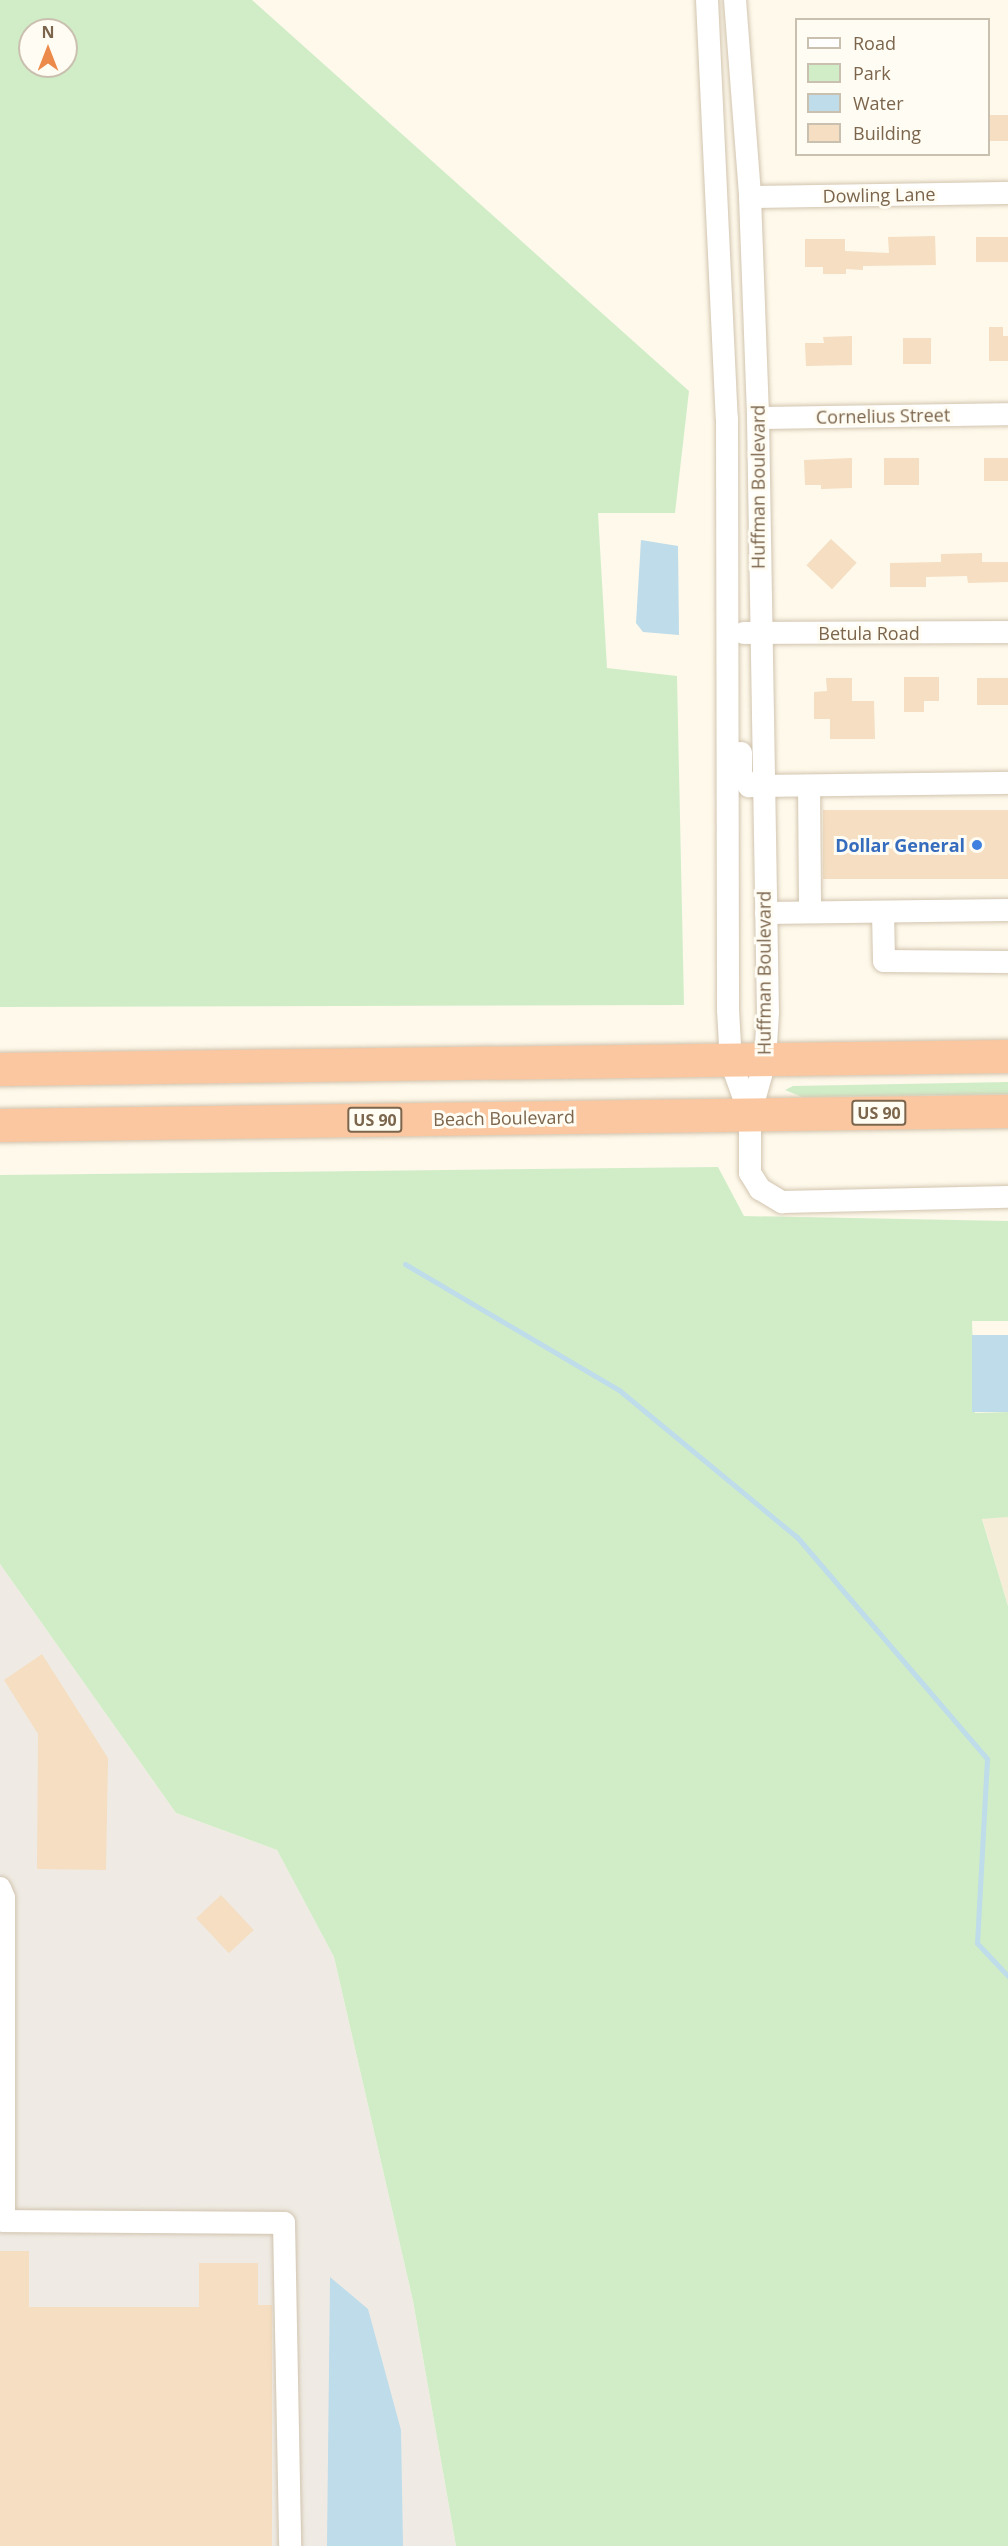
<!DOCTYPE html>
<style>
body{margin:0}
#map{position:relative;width:1008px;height:2546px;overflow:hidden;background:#fef9eb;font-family:"Open Sans",sans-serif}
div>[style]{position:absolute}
.residential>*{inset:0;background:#f6edd9}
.industrial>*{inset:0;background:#efebe4}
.green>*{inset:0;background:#d1edc8}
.water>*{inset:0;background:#bedce9;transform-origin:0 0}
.stream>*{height:5px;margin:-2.5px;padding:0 2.5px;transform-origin:2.5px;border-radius:2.5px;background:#bedce9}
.building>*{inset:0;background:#f5dec1;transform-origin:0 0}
.roads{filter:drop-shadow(0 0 2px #d2c4af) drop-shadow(0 0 2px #d2c4af)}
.minor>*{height:22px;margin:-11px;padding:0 11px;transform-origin:11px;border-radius:11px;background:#fff}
.highway>*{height:33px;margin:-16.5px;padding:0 16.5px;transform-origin:16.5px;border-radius:16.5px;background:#fac7a0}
.dots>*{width:16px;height:16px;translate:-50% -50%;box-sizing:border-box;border:3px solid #fffcf3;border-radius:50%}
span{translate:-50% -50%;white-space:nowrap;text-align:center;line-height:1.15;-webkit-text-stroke:6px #fffcf3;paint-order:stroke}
.shield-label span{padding:2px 4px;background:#fffcf3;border:2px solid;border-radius:4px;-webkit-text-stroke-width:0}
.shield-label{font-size:16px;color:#7b654c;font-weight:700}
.street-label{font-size:18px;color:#7b654c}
.shop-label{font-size:18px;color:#366cbe;font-weight:700}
.right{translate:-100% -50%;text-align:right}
.legend{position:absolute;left:795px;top:18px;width:195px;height:138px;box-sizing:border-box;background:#fffcf3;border:2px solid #cac0b0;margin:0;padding:8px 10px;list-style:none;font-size:18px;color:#7b654c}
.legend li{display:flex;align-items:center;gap:12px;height:30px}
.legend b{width:30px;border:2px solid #cac0b0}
.north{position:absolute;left:18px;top:18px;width:60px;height:60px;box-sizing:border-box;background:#fffcf3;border:2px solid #cac0b0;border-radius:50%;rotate:0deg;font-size:16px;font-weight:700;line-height:24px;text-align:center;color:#7b654c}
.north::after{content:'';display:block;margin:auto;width:21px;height:27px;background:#ec8a4c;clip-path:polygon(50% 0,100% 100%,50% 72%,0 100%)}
</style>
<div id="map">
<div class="residential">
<div style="clip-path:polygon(1008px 1517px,1008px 1606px,982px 1518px)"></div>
</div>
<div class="industrial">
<div style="clip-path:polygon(0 1564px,176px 1813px,277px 1850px,334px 1957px,413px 2301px,456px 2546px,0 2546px)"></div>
</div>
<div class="green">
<div style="clip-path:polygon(evenodd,0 0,252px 0,689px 391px,675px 513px,598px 513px,607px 668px,677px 676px,684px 1005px,0 1007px,0 0,30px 30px,66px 30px,66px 66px,30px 66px,30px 30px)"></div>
<div style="clip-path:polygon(1008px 1082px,1008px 1094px,802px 1097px,785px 1090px,793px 1086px)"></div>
<div style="clip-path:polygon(718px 1167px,744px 1216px,1008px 1221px,1008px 1321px,972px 1321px,975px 1413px,1008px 1412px,1008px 1517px,982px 1519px,1008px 1606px,1008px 2546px,456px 2546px,413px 2301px,334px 1957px,277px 1850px,176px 1813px,0 1564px,0 1175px)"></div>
</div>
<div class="water">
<div style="clip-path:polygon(641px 540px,678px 546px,679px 635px,643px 632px,636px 623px)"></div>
<div style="left:1008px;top:1335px;width:77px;height:36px;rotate:90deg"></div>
<div style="clip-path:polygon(330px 2277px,368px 2309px,401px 2430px,403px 2546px,327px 2546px)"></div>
</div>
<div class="stream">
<div style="left:405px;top:1264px;width:248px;rotate:30.5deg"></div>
<div style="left:619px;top:1390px;width:231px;rotate:39.6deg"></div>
<div style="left:797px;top:1537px;width:292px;rotate:49.4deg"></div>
<div style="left:987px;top:1759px;width:184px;rotate:93.1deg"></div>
<div style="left:977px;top:1943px;width:45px;rotate:46.8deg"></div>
</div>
<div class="building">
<div style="left:1008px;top:115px;width:26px;height:20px;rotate:90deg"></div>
<div style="clip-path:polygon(935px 236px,936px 265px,863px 266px,863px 270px,846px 269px,846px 274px,823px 274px,823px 267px,805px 267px,805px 239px,845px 239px,845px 251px,889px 253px,888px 237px)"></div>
<div style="left:976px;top:237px;width:32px;height:25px"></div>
<div style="clip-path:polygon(989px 327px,1003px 327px,1003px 336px,1008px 336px,1008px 361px,989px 361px)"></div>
<div style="clip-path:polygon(852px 336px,852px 365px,806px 366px,805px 343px,824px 343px,823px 337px)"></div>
<div style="left:903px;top:338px;width:28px;height:26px"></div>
<div style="clip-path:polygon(852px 458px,852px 488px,821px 489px,821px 485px,805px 485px,804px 460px)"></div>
<div style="left:884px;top:458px;width:35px;height:27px"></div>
<div style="left:1008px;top:458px;width:23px;height:24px;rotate:90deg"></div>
<div style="left:831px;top:539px;width:35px;height:36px;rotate:43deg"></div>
<div style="clip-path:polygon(982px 553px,982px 562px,1008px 562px,1008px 582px,968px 583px,967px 576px,926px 577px,926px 587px,890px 587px,890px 563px,941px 562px,941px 554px)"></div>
<div style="clip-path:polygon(904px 677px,939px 677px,939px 701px,924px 701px,924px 712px,904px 712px)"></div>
<div style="clip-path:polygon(826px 678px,852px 678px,852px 701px,874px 701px,875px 739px,830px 739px,830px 719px,814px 719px,814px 692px,827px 691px)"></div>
<div style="left:977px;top:678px;width:31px;height:27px"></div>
<div style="left:1008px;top:810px;width:69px;height:185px;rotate:90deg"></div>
<div style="clip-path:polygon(42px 1654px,108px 1758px,106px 1870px,37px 1869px,38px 1734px,4px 1680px)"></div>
<div style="left:221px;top:1895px;width:48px;height:34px;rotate:47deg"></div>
<div style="clip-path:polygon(0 2251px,29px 2251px,29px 2307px,199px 2307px,199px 2263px,258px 2263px,258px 2305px,272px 2305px,272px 2546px,0 2546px)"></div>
</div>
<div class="roads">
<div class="minor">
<div style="left:707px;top:0;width:418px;rotate:87.3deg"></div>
<div style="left:727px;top:418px;width:592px;rotate:89.9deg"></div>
<div style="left:728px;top:1010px;width:52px;rotate:86.7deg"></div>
<div style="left:731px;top:1062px;width:56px;rotate:70.3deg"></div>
<div style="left:735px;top:0;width:198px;rotate:85.6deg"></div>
<div style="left:750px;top:197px;width:221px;rotate:87.9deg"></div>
<div style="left:758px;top:418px;width:594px;rotate:89.04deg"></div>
<div style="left:768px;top:1012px;width:49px;rotate:93.5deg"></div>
<div style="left:765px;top:1061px;width:56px;rotate:105.5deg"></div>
<div style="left:750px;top:1115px;width:58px;rotate:90deg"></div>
<div style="left:750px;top:1173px;width:19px;rotate:58deg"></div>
<div style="left:760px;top:1189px;width:26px;rotate:31deg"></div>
<div style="left:782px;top:1202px;width:226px;rotate:-1.3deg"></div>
<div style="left:750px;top:197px;width:258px;rotate:-0.9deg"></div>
<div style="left:758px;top:418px;width:250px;rotate:-0.9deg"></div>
<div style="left:744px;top:633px;width:264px;rotate:-0.2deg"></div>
<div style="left:741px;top:753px;width:22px;rotate:90deg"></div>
<div style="left:741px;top:775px;width:14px;rotate:54deg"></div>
<div style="left:749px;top:786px;width:259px;rotate:-0.7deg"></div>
<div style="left:809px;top:786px;width:126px;rotate:89.5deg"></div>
<div style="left:883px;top:912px;width:49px;rotate:88.8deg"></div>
<div style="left:884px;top:961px;width:124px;rotate:0.5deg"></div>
<div style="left:766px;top:913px;width:242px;rotate:-0.7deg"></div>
<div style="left:0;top:1888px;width:11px;rotate:68deg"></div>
<div style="left:4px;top:1898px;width:323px;rotate:90deg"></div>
<div style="left:4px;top:2221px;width:280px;rotate:0.4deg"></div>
<div style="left:284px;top:2223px;width:323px;rotate:88.9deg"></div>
</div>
<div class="highway">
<div style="left:0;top:1069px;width:1008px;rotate:-0.74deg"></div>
<div style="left:0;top:1125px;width:1008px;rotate:-0.8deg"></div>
</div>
</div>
<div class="dots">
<div style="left:977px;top:845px;background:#3f7fe0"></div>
</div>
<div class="shield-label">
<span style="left:879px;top:1113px">US 90</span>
<span style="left:375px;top:1120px">US 90</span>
</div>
<div class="street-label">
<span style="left:879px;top:195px;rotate:-1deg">Dowling Lane</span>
<span style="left:883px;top:416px;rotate:-1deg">Cornelius Street</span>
<span style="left:758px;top:487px;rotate:-90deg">Huffman Boulevard</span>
<span style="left:869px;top:633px">Betula Road</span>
<span style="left:764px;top:973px;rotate:-90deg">Huffman Boulevard</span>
<span style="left:504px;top:1118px;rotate:-1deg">Beach Boulevard</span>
</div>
<div class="shop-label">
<span class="right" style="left:965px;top:845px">Dollar General</span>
</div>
<ul class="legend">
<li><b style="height:8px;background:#fff"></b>Road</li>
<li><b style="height:16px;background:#d1edc8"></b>Park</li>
<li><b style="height:16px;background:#bedce9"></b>Water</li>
<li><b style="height:16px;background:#f5dec1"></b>Building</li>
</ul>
<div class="north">N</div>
</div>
